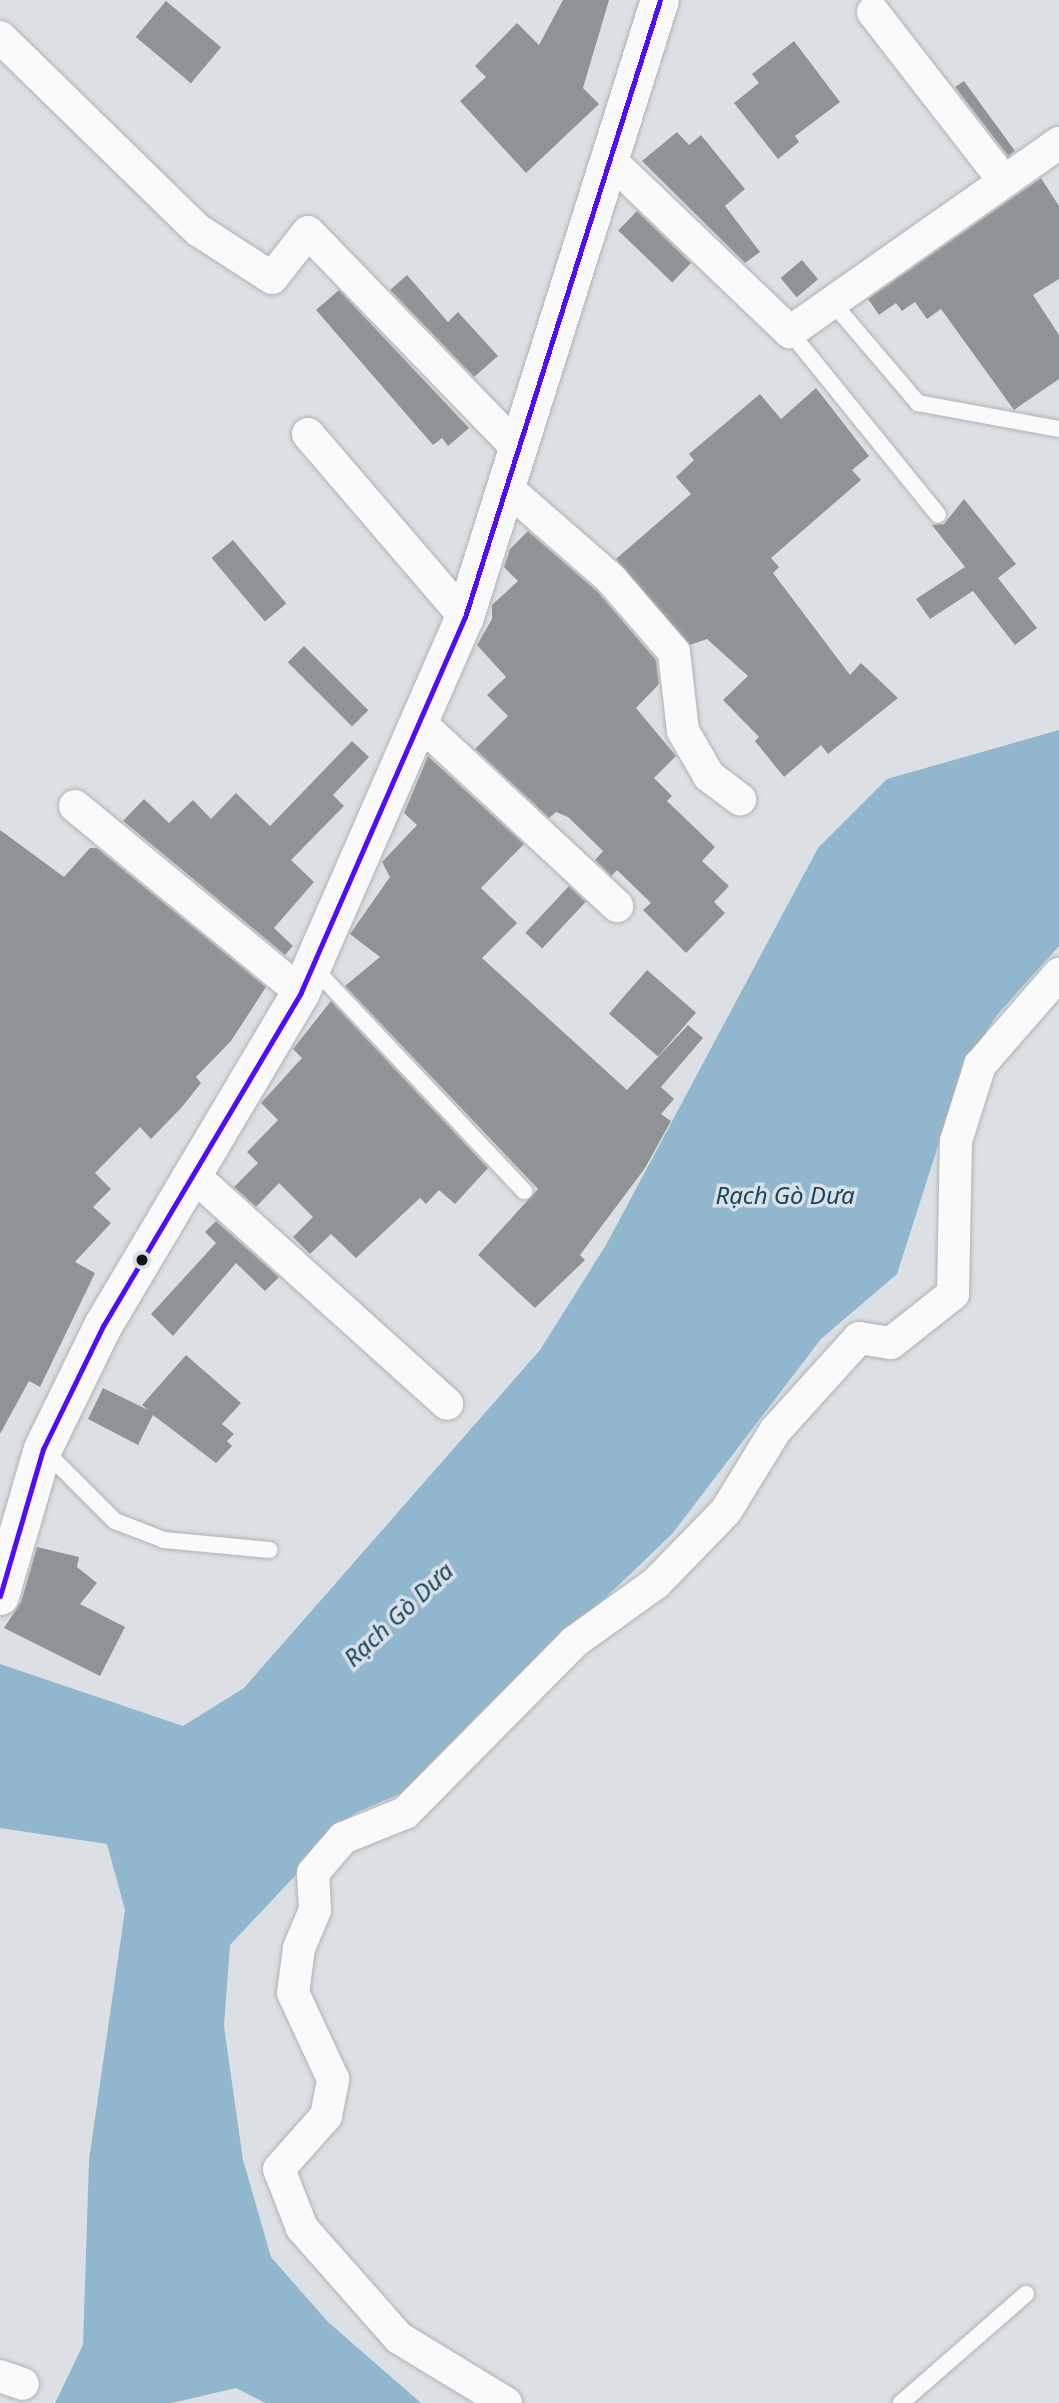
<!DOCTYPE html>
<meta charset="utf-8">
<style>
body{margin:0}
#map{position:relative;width:1059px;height:2403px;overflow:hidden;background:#dce0e4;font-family:"Noto Sans",sans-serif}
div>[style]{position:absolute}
.water>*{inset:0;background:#90b7ce}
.building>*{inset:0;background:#909396;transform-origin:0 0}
.roads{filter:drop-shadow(0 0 2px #afb3b5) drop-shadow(0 0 2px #afb3b5)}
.service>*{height:16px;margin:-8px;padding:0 8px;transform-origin:8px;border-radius:8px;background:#fafafb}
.minor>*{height:32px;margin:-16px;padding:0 16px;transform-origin:16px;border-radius:16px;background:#fafafb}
.secondary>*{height:38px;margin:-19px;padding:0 19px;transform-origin:19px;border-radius:19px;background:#fafafb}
.bus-1>*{height:5px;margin:-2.5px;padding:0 2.5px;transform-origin:2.5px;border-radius:2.5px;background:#4f0aff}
.dots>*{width:19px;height:19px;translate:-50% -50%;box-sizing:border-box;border:4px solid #d8e1e7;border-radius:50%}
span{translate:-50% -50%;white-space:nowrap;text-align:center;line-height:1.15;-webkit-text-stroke:7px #d8e1e7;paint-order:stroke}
.water-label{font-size:24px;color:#19455c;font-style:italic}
</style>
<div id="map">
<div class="water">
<div style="clip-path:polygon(1059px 730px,1059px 946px,997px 1015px,963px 1068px,897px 1274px,821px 1339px,672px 1534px,402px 1793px,353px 1814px,230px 1945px,224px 2026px,243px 2160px,271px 2257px,328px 2322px,421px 2403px,265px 2403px,236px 2388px,172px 2403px,55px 2403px,83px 2345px,89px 2160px,125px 1910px,107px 1844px,0 1828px,0 1664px,183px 1726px,244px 1688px,540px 1350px,606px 1245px,818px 848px,887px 779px)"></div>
</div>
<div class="building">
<div style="clip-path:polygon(563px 0,609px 0,583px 88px,599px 104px,526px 173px,460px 101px,486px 77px,475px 66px,517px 23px,539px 45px)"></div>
<div style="left:166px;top:1px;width:72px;height:47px;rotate:40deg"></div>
<div style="clip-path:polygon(794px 41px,840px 102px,795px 136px,799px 142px,778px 159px,734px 103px,759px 83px,752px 74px)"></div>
<div style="clip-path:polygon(964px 81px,1015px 151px,1008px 156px,955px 87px)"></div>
<div style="clip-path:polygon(677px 132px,689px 145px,701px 135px,745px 189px,725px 206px,760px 252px,745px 263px,642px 161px)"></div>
<div style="clip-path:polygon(1041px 178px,1059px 206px,1059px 279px,1033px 295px,1059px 335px,1059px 379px,1014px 410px,941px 309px,927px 319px,915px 302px,902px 311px,896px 303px,879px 315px,868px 299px)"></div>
<div style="left:637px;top:211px;width:75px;height:27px;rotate:44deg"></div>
<div style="left:802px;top:260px;width:25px;height:28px;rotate:50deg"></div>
<div style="clip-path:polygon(407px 275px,448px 322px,458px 312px,498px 356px,474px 377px,390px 290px)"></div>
<div style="clip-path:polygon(339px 290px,469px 428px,448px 446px,442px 438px,433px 445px,316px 310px)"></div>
<div style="clip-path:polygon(816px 388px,869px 456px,852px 470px,861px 480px,771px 558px,779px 567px,773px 573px,850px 675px,861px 663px,898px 698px,828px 754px,821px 745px,784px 777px,755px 741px,759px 737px,723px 700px,748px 676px,707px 639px,690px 645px,616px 559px,691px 494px,676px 477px,694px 460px,689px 454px,760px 394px,781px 419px)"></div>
<div style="clip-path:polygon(964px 499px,1016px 564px,998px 578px,1037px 628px,1015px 645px,973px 591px,930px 619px,916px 599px,965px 567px,932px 525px,944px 524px)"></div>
<div style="clip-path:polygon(528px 531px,598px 592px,656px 660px,659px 684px,636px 708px,676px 756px,654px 778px,672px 796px,667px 801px,715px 847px,702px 861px,729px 886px,714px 902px,725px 913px,686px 953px,643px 910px,651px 903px,617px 870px,611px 876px,595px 860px,603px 851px,568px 817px,556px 812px,549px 818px,475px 749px,508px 716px,487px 695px,506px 677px,477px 645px,492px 619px,492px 605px,518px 581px,504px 567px,510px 549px)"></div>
<div style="left:233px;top:540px;width:83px;height:28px;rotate:50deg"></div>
<div style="left:304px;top:646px;width:91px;height:23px;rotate:45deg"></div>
<div style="clip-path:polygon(352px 741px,369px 757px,333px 795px,344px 806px,291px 860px,314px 882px,274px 928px,293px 946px,285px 955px,123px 821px,144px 799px,169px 823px,193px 800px,211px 819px,236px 793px,270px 826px)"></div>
<div style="clip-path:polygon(428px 756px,524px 844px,481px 888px,517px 923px,482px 958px,627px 1090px,688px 1025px,703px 1038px,661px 1087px,674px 1099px,661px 1114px,671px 1121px,645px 1168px,580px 1255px,585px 1260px,535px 1308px,478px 1255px,538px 1189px,345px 986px,380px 957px,350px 934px,390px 877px,382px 862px,417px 825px,404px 813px)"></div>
<div style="clip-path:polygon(0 830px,64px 877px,90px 848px,97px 848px,266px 987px,231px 1041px,196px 1077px,201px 1083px,182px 1107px,151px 1139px,140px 1127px,95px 1173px,111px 1189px,93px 1207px,111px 1223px,75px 1262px,95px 1273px,40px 1387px,29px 1381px,0 1434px)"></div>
<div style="left:569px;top:886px;width:23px;height:64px;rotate:43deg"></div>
<div style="left:647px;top:970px;width:65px;height:58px;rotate:41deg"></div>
<div style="clip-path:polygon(331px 1001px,488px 1168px,455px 1204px,439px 1190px,426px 1204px,420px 1198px,356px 1258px,331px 1234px,310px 1254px,293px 1237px,313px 1217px,279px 1183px,256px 1207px,234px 1187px,258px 1163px,247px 1152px,278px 1120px,261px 1103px,302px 1058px,293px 1049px)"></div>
<div style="clip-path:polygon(216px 1221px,279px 1277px,265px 1291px,236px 1263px,173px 1336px,151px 1314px,216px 1243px,205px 1232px)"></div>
<div style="clip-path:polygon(186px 1355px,241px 1403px,222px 1424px,234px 1434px,227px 1441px,232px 1446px,216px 1463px,153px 1415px,138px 1445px,88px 1419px,103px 1388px,148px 1410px,142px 1405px)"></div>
<div style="clip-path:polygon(37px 1547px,79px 1557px,77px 1567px,97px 1583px,80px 1604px,125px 1627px,100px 1676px,4px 1628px,21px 1602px)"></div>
</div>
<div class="roads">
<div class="service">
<div style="left:832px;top:302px;width:133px;rotate:49.6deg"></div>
<div style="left:918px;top:403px;width:143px;rotate:10.4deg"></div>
<div style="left:790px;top:332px;width:235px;rotate:51deg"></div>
<div style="left:313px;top:967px;width:308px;rotate:46.7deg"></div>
<div style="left:45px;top:1451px;width:99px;rotate:45deg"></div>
<div style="left:115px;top:1521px;width:53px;rotate:21.2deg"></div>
<div style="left:164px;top:1540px;width:106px;rotate:5.4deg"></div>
<div style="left:901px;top:2403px;width:166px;rotate:-41.1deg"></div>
</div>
<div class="minor">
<div style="left:873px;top:12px;width:214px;rotate:52.2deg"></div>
<div style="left:0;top:37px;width:277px;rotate:44.3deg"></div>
<div style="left:198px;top:230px;width:88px;rotate:33deg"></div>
<div style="left:272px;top:278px;width:58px;rotate:-52deg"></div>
<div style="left:308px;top:232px;width:305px;rotate:45.9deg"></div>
<div style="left:611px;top:161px;width:248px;rotate:43.7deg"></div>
<div style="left:790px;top:332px;width:329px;rotate:-35.1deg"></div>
<div style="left:308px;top:434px;width:241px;rotate:49.4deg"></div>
<div style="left:508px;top:489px;width:137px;rotate:41.1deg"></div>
<div style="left:611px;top:579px;width:96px;rotate:49.2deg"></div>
<div style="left:674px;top:652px;width:80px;rotate:83.5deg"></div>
<div style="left:683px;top:731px;width:52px;rotate:60deg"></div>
<div style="left:709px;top:776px;width:39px;rotate:37deg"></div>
<div style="left:418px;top:721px;width:272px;rotate:42.9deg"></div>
<div style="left:75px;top:806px;width:293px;rotate:39.5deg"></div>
<div style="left:193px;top:1175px;width:342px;rotate:42deg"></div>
<div style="left:0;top:2376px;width:24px;rotate:19deg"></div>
<div style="left:506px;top:2403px;width:125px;rotate:-148.7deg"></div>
<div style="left:399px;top:2338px;width:147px;rotate:-131.4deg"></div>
<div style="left:302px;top:2228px;width:63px;rotate:-111.3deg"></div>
<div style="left:279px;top:2169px;width:71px;rotate:-48.4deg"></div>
<div style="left:326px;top:2116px;width:38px;rotate:-79deg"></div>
<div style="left:333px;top:2079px;width:95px;rotate:-114.9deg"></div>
<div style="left:293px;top:1993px;width:45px;rotate:-82.4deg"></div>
<div style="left:299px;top:1948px;width:41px;rotate:-67.2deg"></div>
<div style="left:315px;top:1910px;width:37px;rotate:-93deg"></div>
<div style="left:313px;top:1873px;width:46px;rotate:-49.4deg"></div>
<div style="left:343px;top:1838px;width:67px;rotate:-22deg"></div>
<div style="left:405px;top:1813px;width:240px;rotate:-45.3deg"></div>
<div style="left:574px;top:1642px;width:101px;rotate:-35.7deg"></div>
<div style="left:656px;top:1583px;width:100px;rotate:-45.8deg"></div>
<div style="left:726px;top:1511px;width:94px;rotate:-58.5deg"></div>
<div style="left:775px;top:1431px;width:125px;rotate:-47.9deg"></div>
<div style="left:859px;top:1338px;width:32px;rotate:9deg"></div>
<div style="left:891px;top:1343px;width:79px;rotate:-38.3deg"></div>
<div style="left:953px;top:1294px;width:153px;rotate:-88.9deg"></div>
<div style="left:956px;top:1141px;width:80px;rotate:-72.5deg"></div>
<div style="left:980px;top:1065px;width:121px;rotate:-49deg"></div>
</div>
<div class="secondary">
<div style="left:0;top:1596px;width:153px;rotate:-73.7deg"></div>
<div style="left:43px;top:1449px;width:137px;rotate:-64deg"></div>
<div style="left:103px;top:1326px;width:388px;rotate:-59.3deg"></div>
<div style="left:301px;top:992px;width:409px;rotate:-66.4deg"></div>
<div style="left:465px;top:617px;width:647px;rotate:-72.46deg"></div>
</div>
</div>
<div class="bus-1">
<div style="left:0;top:1596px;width:153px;rotate:-73.7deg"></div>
<div style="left:43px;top:1449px;width:137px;rotate:-64deg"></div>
<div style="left:103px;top:1326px;width:388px;rotate:-59.3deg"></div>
<div style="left:301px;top:992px;width:409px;rotate:-66.4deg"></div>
<div style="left:465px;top:617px;width:647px;rotate:-72.46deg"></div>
</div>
<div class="dots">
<div style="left:142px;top:1260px;background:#121517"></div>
</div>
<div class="water-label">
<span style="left:785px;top:1195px">Rạch Gò Dưa</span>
<span style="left:398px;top:1614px;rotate:-43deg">Rạch Gò Dưa</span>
</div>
</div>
